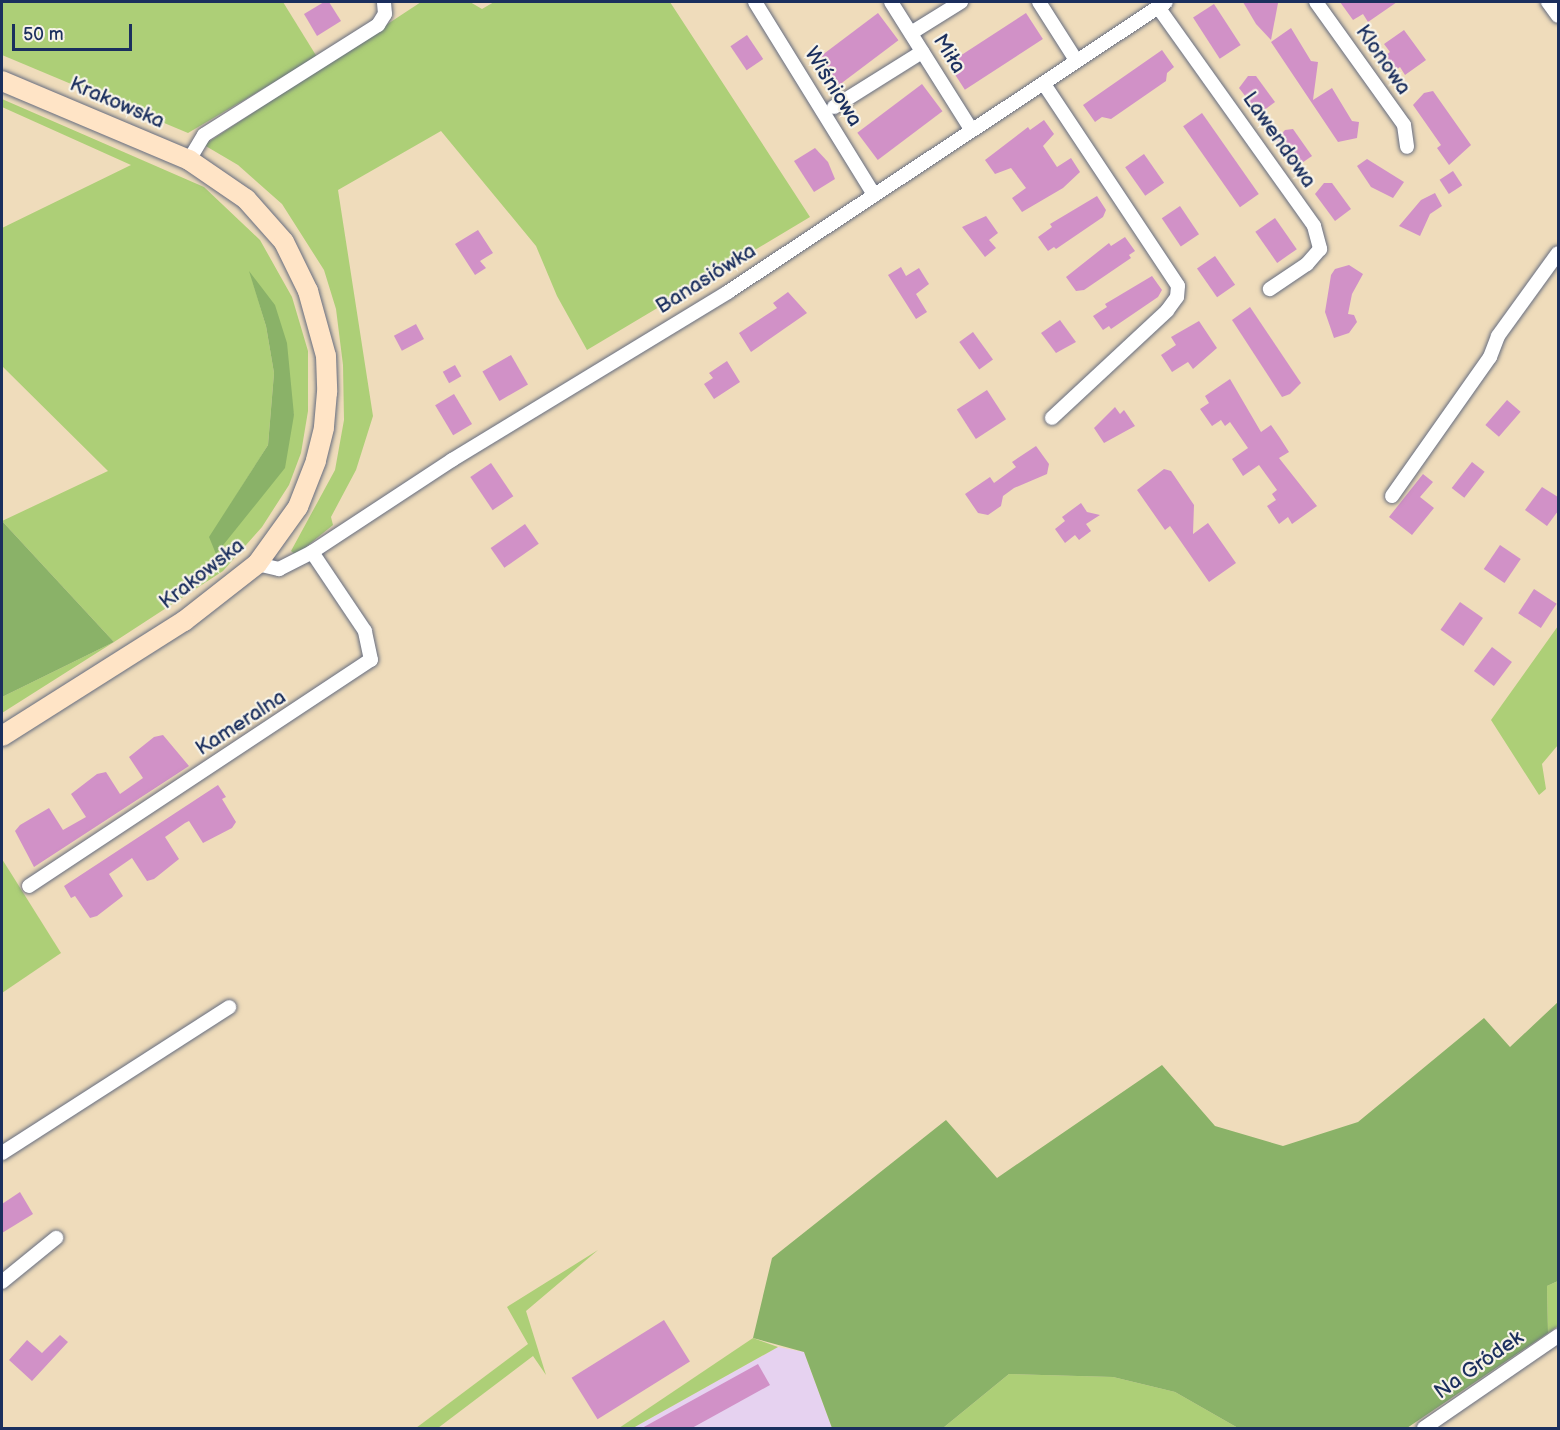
<!DOCTYPE html>
<meta charset="utf-8">
<style>
body{margin:0}
#map{position:relative;width:1560px;height:1430px;overflow:hidden;background:#efdcbb;font-family:"Balsamiq Sans",sans-serif}
div>[style]{position:absolute}
.built>*{inset:0;background:#e6d2f0}
.green>*{inset:0;background:#adcf77}
.forest>*{inset:0;background:#8ab268}
.building>*{inset:0;background:#d191c7;transform-origin:0 0}
.roads{filter:drop-shadow(0 0 2px #656c7f) drop-shadow(0 0 2px #656c7f)}
.street>*{height:14px;margin:-7px;padding:0 7px;transform-origin:7px;border-radius:7px;background:#fff}
.secondary>*{height:20px;margin:-10px;padding:0 10px;transform-origin:10px;border-radius:10px;background:#ffe4c6}
span{translate:-50% -50%;white-space:nowrap;text-align:center;line-height:1.15;-webkit-text-stroke:4.5px #f7f3e8;paint-order:stroke}
.street-label{font-size:21px;color:#1b2f5e}
.frame{position:absolute;inset:0;border:3px solid #1b2f5e;pointer-events:none}
.scale{position:absolute;left:12px;top:24px;width:120px;height:27px;box-sizing:border-box;border:3px solid #1b2f5e;border-top:0;padding-left:8px;font-size:18px;line-height:21px;white-space:nowrap;color:#1b2f5e;-webkit-text-stroke:4px #f7f3e8;paint-order:stroke}
</style>
<div id="map">
<div class="built">
<div style="clip-path:polygon(778px 1347px,804px 1352px,832px 1428px,633px 1428px)"></div>
</div>
<div class="green">
<div style="clip-path:polygon(2px 2px,283px 2px,317px 57px,188px 133px,2px 55px)"></div>
<div style="clip-path:polygon(421px 2px,470px 2px,482px 9px,494px 2px,670px 2px,810px 217px,587px 350px,557px 296px,536px 246px,441px 131px,338px 190px,373px 416px,356px 470px,331px 517px,333px 525px,296px 555px,291px 551px,335px 470px,344px 420px,343px 365px,336px 309px,324px 270px,282px 204px,238px 165px,204px 145px)"></div>
<div style="clip-path:polygon(evenodd,2px 99px,204px 187px,260px 240px,292px 297px,308px 351px,308px 411px,301px 453px,289px 485px,262px 527px,223px 571px,114px 642px,2px 713px,2px 697px,114px 642px,2px 521px,108px 471px,2px 366px,2px 228px,131px 165px,2px 107px,2px 99px,250px 273px,294px 415px,210px 537px,268px 445px,274px 373px,266px 326px,250px 273px)"></div>
<div style="clip-path:polygon(1558px 626px,1558px 745px,1542px 764px,1546px 789px,1539px 795px,1491px 720px)"></div>
<div style="clip-path:polygon(2px 859px,61px 953px,2px 993px)"></div>
<div style="clip-path:polygon(598px 1250px,526px 1311px,546px 1375px,533px 1356px,438px 1428px,416px 1428px,528px 1344px,507px 1307px)"></div>
<div style="clip-path:polygon(1558px 1281px,1558px 1326px,1548px 1333px,1547px 1286px)"></div>
<div style="clip-path:polygon(753px 1338px,778px 1347px,633px 1428px,619px 1428px)"></div>
<div style="clip-path:polygon(1009px 1374px,1113px 1377px,1175px 1392px,1238px 1428px,943px 1428px)"></div>
</div>
<div class="forest">
<div style="clip-path:polygon(249px 271px,275px 305px,287px 343px,294px 415px,285px 468px,216px 554px,209px 537px,268px 445px,274px 373px,266px 326px)"></div>
<div style="clip-path:polygon(2px 521px,114px 642px,2px 697px)"></div>
<div style="clip-path:polygon(1558px 1002px,1558px 1281px,1547px 1286px,1548px 1333px,1407px 1428px,1238px 1428px,1175px 1392px,1113px 1377px,1009px 1374px,943px 1428px,832px 1428px,804px 1352px,753px 1338px,772px 1258px,946px 1120px,997px 1178px,1162px 1065px,1215px 1126px,1283px 1146px,1358px 1122px,1484px 1018px,1510px 1047px)"></div>
</div>
<div class="building">
<div style="clip-path:polygon(324px 2px,329px 2px,341px 21px,317px 36px,304px 14px)"></div>
<div style="clip-path:polygon(1243px 2px,1278px 3px,1271px 40px,1256px 24px)"></div>
<div style="clip-path:polygon(1340px 2px,1397px 2px,1368px 22px,1363px 14px,1353px 20px)"></div>
<div style="left:1214px;top:4px;width:49px;height:25px;rotate:57deg"></div>
<div style="left:878px;top:13px;width:34px;height:81px;rotate:53deg"></div>
<div style="left:1026px;top:13px;width:31px;height:93px;rotate:57deg"></div>
<div style="clip-path:polygon(1291px 28px,1311px 61px,1318px 62px,1313px 100px,1332px 88px,1352px 121px,1359px 122px,1357px 138px,1338px 142px,1271px 42px)"></div>
<div style="clip-path:polygon(1404px 30px,1426px 60px,1405px 75px,1400px 67px,1391px 74px,1380px 59px,1390px 52px,1384px 44px)"></div>
<div style="left:747px;top:35px;width:29px;height:20px;rotate:56deg"></div>
<div style="clip-path:polygon(1162px 50px,1174px 67px,1167px 73px,1166px 81px,1111px 119px,1102px 117px,1095px 122px,1083px 105px)"></div>
<div style="clip-path:polygon(1248px 76px,1256px 76px,1275px 102px,1259px 114px,1239px 88px)"></div>
<div style="left:922px;top:84px;width:34px;height:81px;rotate:53deg"></div>
<div style="clip-path:polygon(1433px 91px,1471px 145px,1449px 165px,1437px 148px,1441px 145px,1413px 105px,1424px 93px)"></div>
<div style="left:1202px;top:113px;width:99px;height:23px;rotate:55deg"></div>
<div style="clip-path:polygon(1044px 120px,1054px 134px,1043px 146px,1057px 167px,1071px 158px,1080px 172px,1063px 188px,1022px 212px,1012px 198px,1026px 188px,1011px 168px,995px 174px,985px 160px,1028px 127px,1030px 130px)"></div>
<div style="clip-path:polygon(1293px 129px,1312px 156px,1296px 167px,1276px 140px,1285px 130px)"></div>
<div style="clip-path:polygon(815px 148px,828px 162px,835px 179px,814px 192px,794px 161px)"></div>
<div style="left:1144px;top:154px;width:35px;height:23px;rotate:55deg"></div>
<div style="clip-path:polygon(1367px 159px,1404px 182px,1393px 198px,1371px 187px,1357px 166px)"></div>
<div style="left:1453px;top:171px;width:17px;height:16px;rotate:57deg"></div>
<div style="clip-path:polygon(1324px 183px,1332px 183px,1351px 209px,1335px 221px,1315px 194px)"></div>
<div style="clip-path:polygon(1435px 193px,1442px 206px,1430px 214px,1420px 236px,1399px 226px,1421px 200px)"></div>
<div style="clip-path:polygon(1097px 196px,1106px 210px,1103px 217px,1056px 249px,1054px 247px,1048px 251px,1038px 237px,1052px 227px,1050px 224px)"></div>
<div style="left:1180px;top:206px;width:34px;height:22px;rotate:56deg"></div>
<div style="clip-path:polygon(986px 216px,998px 233px,989px 240px,996px 248px,985px 257px,962px 227px)"></div>
<div style="left:1275px;top:218px;width:38px;height:24px;rotate:55deg"></div>
<div style="clip-path:polygon(478px 230px,493px 253px,480px 261px,486px 268px,475px 275px,455px 244px)"></div>
<div style="clip-path:polygon(1125px 237px,1135px 251px,1129px 255px,1131px 258px,1084px 290px,1076px 291px,1066px 277px,1109px 243px,1111px 246px)"></div>
<div style="left:1215px;top:256px;width:35px;height:22px;rotate:55deg"></div>
<div style="clip-path:polygon(1349px 265px,1363px 274px,1352px 294px,1348px 314px,1354px 315px,1357px 322px,1349px 333px,1334px 338px,1325px 312px,1331px 275px,1335px 269px)"></div>
<div style="clip-path:polygon(901px 267px,906px 276px,919px 268px,929px 284px,916px 294px,927px 312px,916px 319px,888px 275px)"></div>
<div style="clip-path:polygon(1152px 276px,1162px 290px,1158px 297px,1111px 329px,1109px 326px,1103px 330px,1093px 316px,1107px 307px,1105px 304px)"></div>
<div style="clip-path:polygon(788px 292px,807px 313px,751px 352px,739px 333px,777px 308px,773px 303px)"></div>
<div style="clip-path:polygon(1250px 307px,1301px 383px,1290px 394px,1282px 397px,1232px 320px)"></div>
<div style="clip-path:polygon(1060px 320px,1076px 342px,1056px 353px,1041px 333px)"></div>
<div style="clip-path:polygon(1199px 321px,1217px 348px,1193px 369px,1188px 362px,1172px 372px,1161px 355px,1176px 345px,1171px 337px)"></div>
<div style="left:416px;top:324px;width:17px;height:25px;rotate:62deg"></div>
<div style="left:973px;top:332px;width:34px;height:17px;rotate:54deg"></div>
<div style="left:511px;top:355px;width:34px;height:33px;rotate:60deg"></div>
<div style="clip-path:polygon(727px 361px,740px 382px,714px 399px,704px 384px,713px 378px,709px 373px)"></div>
<div style="left:455px;top:365px;width:13px;height:14px;rotate:61deg"></div>
<div style="clip-path:polygon(1230px 379px,1261px 432px,1271px 425px,1280px 438px,1289px 452px,1279px 458px,1317px 506px,1292px 524px,1288px 517px,1279px 524px,1267px 506px,1276px 500px,1272px 494px,1277px 490px,1259px 465px,1243px 476px,1232px 459px,1248px 448px,1230px 422px,1225px 426px,1221px 420px,1212px 426px,1200px 409px,1209px 403px,1205px 396px)"></div>
<div style="left:987px;top:390px;width:35px;height:36px;rotate:57deg"></div>
<div style="left:454px;top:394px;width:35px;height:22px;rotate:59deg"></div>
<div style="left:1507px;top:400px;width:18px;height:33px;rotate:41deg"></div>
<div style="clip-path:polygon(1115px 407px,1120px 414px,1124px 410px,1135px 426px,1104px 443px,1094px 428px)"></div>
<div style="clip-path:polygon(1036px 446px,1049px 464px,1047px 474px,1014px 488px,1003px 496px,1001px 506px,988px 515px,978px 513px,965px 494px,990px 477px,994px 483px,1016px 467px,1012px 462px)"></div>
<div style="left:1472px;top:462px;width:16px;height:33px;rotate:38deg"></div>
<div style="left:491px;top:463px;width:40px;height:25px;rotate:56deg"></div>
<div style="clip-path:polygon(1164px 469px,1171px 471px,1194px 505px,1193px 534px,1208px 523px,1236px 563px,1209px 582px,1170px 526px,1165px 530px,1137px 490px)"></div>
<div style="clip-path:polygon(1423px 474px,1433px 482px,1420px 497px,1434px 508px,1412px 535px,1389px 517px)"></div>
<div style="clip-path:polygon(1542px 487px,1558px 497px,1558px 511px,1547px 526px,1525px 510px)"></div>
<div style="clip-path:polygon(1081px 503px,1087px 512px,1100px 515px,1086px 524px,1091px 531px,1079px 540px,1075px 535px,1065px 543px,1055px 529px,1065px 521px,1062px 517px)"></div>
<div style="left:525px;top:524px;width:24px;height:42px;rotate:55deg"></div>
<div style="left:1500px;top:545px;width:25px;height:29px;rotate:34deg"></div>
<div style="left:1534px;top:589px;width:27px;height:29px;rotate:33deg"></div>
<div style="left:1460px;top:602px;width:28px;height:34px;rotate:35deg"></div>
<div style="left:1492px;top:647px;width:25px;height:30px;rotate:37deg"></div>
<div style="clip-path:polygon(163px 735px,189px 766px,34px 867px,15px 831px,20px 825px,49px 808px,63px 830px,86px 817px,71px 794px,97px 774px,106px 772px,120px 794px,143px 778px,129px 757px,154px 737px)"></div>
<div style="clip-path:polygon(218px 785px,226px 797px,222px 799px,236px 822px,232px 828px,203px 843px,189px 821px,185px 823px,165px 837px,179px 859px,154px 879px,147px 881px,132px 858px,109px 874px,123px 896px,97px 916px,90px 918px,75px 896px,71px 898px,64px 886px)"></div>
<div style="clip-path:polygon(20px 1192px,33px 1214px,2px 1233px,2px 1204px)"></div>
<div style="left:664px;top:1320px;width:49px;height:109px;rotate:58deg"></div>
<div style="clip-path:polygon(60px 1335px,68px 1342px,32px 1381px,9px 1360px,27px 1340px,42px 1353px)"></div>
<div style="clip-path:polygon(758px 1364px,770px 1385px,692px 1428px,642px 1428px)"></div>
</div>
<div class="roads">
<div class="street">
<div style="left:755px;top:2px;width:227px;rotate:58.3deg"></div>
<div style="left:891px;top:2px;width:150px;rotate:57.8deg"></div>
<div style="left:1039px;top:2px;width:69px;rotate:57.5deg"></div>
<div style="left:1316px;top:2px;width:151px;rotate:54.4deg"></div>
<div style="left:1404px;top:125px;width:22px;rotate:82deg"></div>
<div style="left:1548px;top:2px;width:17px;rotate:54deg"></div>
<div style="left:1158px;top:7px;width:269px;rotate:54.5deg"></div>
<div style="left:1314px;top:226px;width:24px;rotate:75deg"></div>
<div style="left:1320px;top:249px;width:20px;rotate:131deg"></div>
<div style="left:1307px;top:264px;width:45px;rotate:146deg"></div>
<div style="left:911px;top:33px;width:59px;rotate:-31.8deg"></div>
<div style="left:1044px;top:84px;width:242px;rotate:56.4deg"></div>
<div style="left:1178px;top:286px;width:11px;rotate:95deg"></div>
<div style="left:1177px;top:297px;width:17px;rotate:126deg"></div>
<div style="left:1167px;top:311px;width:157px;rotate:137.1deg"></div>
<div style="left:834px;top:107px;width:104px;rotate:-32deg"></div>
<div style="left:189px;top:160px;width:29px;rotate:-59deg"></div>
<div style="left:204px;top:135px;width:206px;rotate:-32.3deg"></div>
<div style="left:378px;top:25px;width:13px;rotate:-58deg"></div>
<div style="left:385px;top:14px;width:12px;rotate:-95deg"></div>
<div style="left:1392px;top:496px;width:170px;rotate:-54.8deg"></div>
<div style="left:1490px;top:357px;width:22px;rotate:-69deg"></div>
<div style="left:1498px;top:336px;width:102px;rotate:-54.1deg"></div>
<div style="left:257px;top:564px;width:23px;rotate:13deg"></div>
<div style="left:279px;top:569px;width:37px;rotate:-27deg"></div>
<div style="left:312px;top:552px;width:168px;rotate:-33.3deg"></div>
<div style="left:452px;top:460px;width:323px;rotate:-31.3deg"></div>
<div style="left:728px;top:292px;width:525px;rotate:-33.51deg"></div>
<div style="left:29px;top:886px;width:410px;rotate:-33.5deg"></div>
<div style="left:371px;top:660px;width:30px;rotate:-102deg"></div>
<div style="left:365px;top:631px;width:95px;rotate:-123.9deg"></div>
<div style="left:2px;top:1153px;width:270px;rotate:-32.7deg"></div>
<div style="left:2px;top:1282px;width:70px;rotate:-39.2deg"></div>
<div style="left:1424px;top:1428px;width:163px;rotate:-34.5deg"></div>
</div>
<div class="secondary">
<div style="left:2px;top:81px;width:203px;rotate:22.9deg"></div>
<div style="left:189px;top:160px;width:69px;rotate:34.4deg"></div>
<div style="left:246px;top:199px;width:57px;rotate:48.5deg"></div>
<div style="left:284px;top:242px;width:55px;rotate:63.9deg"></div>
<div style="left:308px;top:291px;width:67px;rotate:74.5deg"></div>
<div style="left:326px;top:356px;width:36px;rotate:88deg"></div>
<div style="left:327px;top:392px;width:36px;rotate:95deg"></div>
<div style="left:324px;top:428px;width:34px;rotate:104deg"></div>
<div style="left:316px;top:461px;width:49px;rotate:111.4deg"></div>
<div style="left:298px;top:507px;width:70px;rotate:125.7deg"></div>
<div style="left:257px;top:564px;width:93px;rotate:142deg"></div>
<div style="left:184px;top:621px;width:215px;rotate:147.7deg"></div>
</div>
</div>
<div class="street-label">
<span style="left:949px;top:54px;rotate:58deg">Miła</span>
<span style="left:1383px;top:60px;rotate:55deg">Klonowa</span>
<span style="left:833px;top:87px;rotate:58deg">Wiśniowa</span>
<span style="left:117px;top:103px;rotate:23deg">Krakowska</span>
<span style="left:1279px;top:140px;rotate:55deg">Lawendowa</span>
<span style="left:706px;top:279px;rotate:-32deg">Banasiówka</span>
<span style="left:202px;top:574px;rotate:-38deg">Krakowska</span>
<span style="left:241px;top:723px;rotate:-33deg">Kameralna</span>
<span style="left:1479px;top:1365px;rotate:-35deg">Na Gródek</span>
</div>
<div class="frame"></div>
<div class="scale">50 m</div>
</div>
